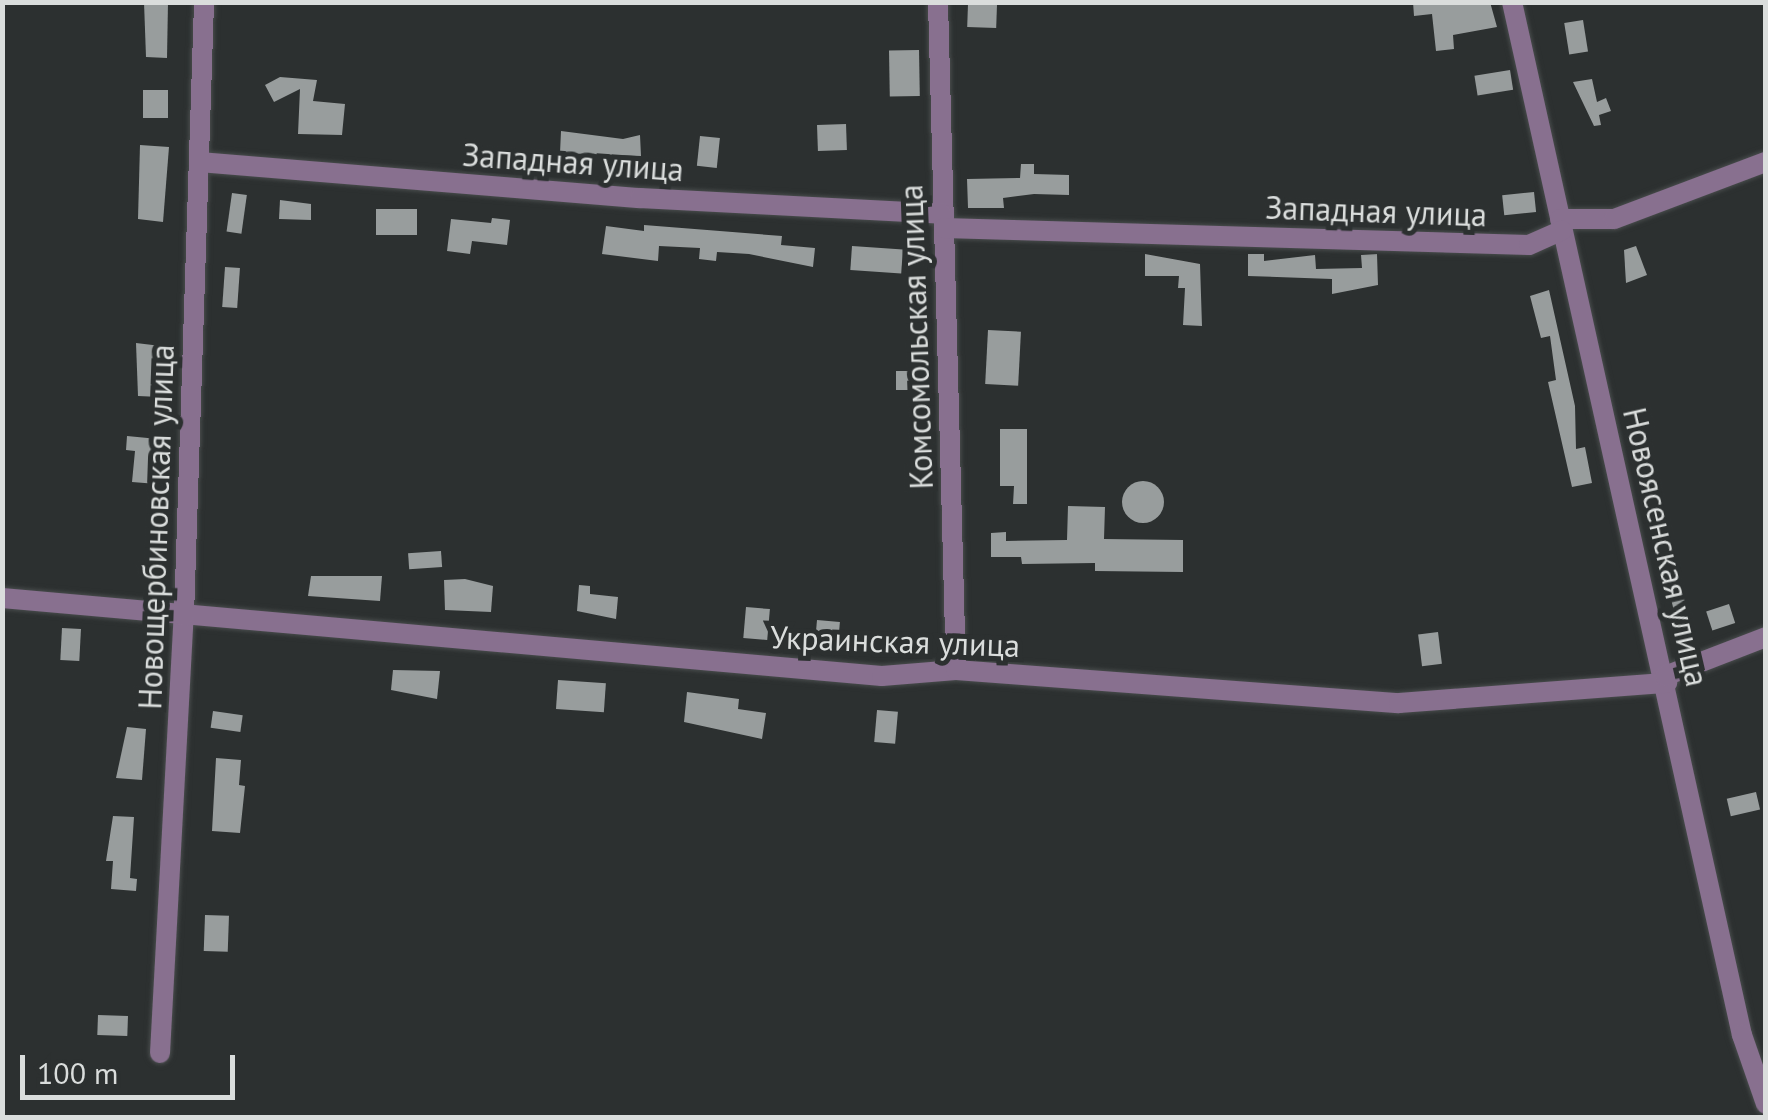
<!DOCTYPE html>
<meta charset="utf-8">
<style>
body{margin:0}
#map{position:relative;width:1768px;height:1120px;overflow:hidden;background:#2c3030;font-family:"PT Sans",sans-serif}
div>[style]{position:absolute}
.building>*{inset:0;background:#989d9d;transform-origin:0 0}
.round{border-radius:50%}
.roads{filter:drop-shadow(0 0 2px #484c4c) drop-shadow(0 0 2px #484c4c)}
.minor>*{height:20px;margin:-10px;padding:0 10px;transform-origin:10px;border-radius:10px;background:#88708f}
span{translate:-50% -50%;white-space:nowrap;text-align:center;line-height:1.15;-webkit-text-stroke:10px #2c3030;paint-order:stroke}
.street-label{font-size:32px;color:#dadddc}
.frame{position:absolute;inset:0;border:5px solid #dadddc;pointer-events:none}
.scale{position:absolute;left:20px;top:1055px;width:215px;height:45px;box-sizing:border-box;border:5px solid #dadddc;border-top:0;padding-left:12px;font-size:30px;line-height:35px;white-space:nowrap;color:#dadddc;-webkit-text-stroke:8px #2c3030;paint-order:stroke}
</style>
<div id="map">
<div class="building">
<div style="clip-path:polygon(144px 2px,168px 2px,167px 58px,146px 57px)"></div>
<div style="clip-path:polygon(1413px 2px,1490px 2px,1497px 27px,1453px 35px,1454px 49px,1436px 51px,1432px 14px,1414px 16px)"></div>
<div style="left:968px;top:4px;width:29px;height:23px;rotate:2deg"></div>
<div style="left:1583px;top:20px;width:32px;height:19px;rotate:81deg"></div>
<div style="left:919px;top:50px;width:46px;height:30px;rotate:89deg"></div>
<div style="left:1510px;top:70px;width:20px;height:36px;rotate:81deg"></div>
<div style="clip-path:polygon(280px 77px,317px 80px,313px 101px,345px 104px,342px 135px,298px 134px,300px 89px,274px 102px,265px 85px)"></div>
<div style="clip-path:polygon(1592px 79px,1597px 102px,1606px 98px,1611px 111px,1599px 115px,1601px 125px,1594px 126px,1573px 82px)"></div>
<div style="left:143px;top:90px;width:25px;height:28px"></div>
<div style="left:846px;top:124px;width:26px;height:29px;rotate:88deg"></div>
<div style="clip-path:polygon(561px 131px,623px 139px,640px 135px,641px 156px,560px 153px)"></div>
<div style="left:700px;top:136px;width:20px;height:30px;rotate:6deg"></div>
<div style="clip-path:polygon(140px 145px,169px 147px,163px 222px,138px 219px)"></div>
<div style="clip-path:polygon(1021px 164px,1034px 164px,1034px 174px,1069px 175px,1069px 195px,1034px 194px,1003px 198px,1004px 208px,968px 208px,967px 179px,1020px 178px)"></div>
<div style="left:1534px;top:192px;width:20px;height:32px;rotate:84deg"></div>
<div style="left:232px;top:193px;width:15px;height:39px;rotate:8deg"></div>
<div style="clip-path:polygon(280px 200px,311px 204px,311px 220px,279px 219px)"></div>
<div style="left:376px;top:209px;width:41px;height:26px"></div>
<div style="clip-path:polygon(492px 218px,510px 220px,507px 245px,472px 241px,470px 254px,447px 251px,451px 219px,491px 223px)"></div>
<div style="clip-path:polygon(644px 225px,782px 236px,781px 245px,815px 248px,813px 267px,749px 254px,717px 252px,716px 261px,699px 259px,700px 248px,659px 246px,658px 261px,602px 254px,606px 226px,644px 231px)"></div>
<div style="left:852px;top:246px;width:51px;height:24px;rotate:4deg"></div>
<div style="clip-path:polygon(1636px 246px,1647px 275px,1626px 283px,1624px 250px)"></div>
<div style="clip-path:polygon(1145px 254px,1200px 264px,1202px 326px,1183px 325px,1185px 288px,1178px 288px,1179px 276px,1145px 276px)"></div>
<div style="clip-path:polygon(1248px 254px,1264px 254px,1264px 261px,1315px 255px,1316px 269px,1362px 268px,1361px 255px,1377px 254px,1378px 285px,1332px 294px,1332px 279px,1248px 276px)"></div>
<div style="left:225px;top:267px;width:15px;height:40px;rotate:4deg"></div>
<div style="clip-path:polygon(1549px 290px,1575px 406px,1576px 449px,1585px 447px,1592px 483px,1572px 487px,1548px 382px,1556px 380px,1550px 336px,1541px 338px,1530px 296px)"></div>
<div style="left:988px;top:330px;width:33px;height:54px;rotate:3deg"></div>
<div style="clip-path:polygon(136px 343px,161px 346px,160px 397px,138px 396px)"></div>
<div style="left:896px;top:371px;width:28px;height:19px"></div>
<div style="clip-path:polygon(1000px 429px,1027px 429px,1027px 504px,1013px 504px,1014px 486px,1000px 486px)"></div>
<div style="clip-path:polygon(127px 436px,158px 439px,157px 484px,132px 482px,135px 451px,126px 450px)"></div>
<div class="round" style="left:1122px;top:481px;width:42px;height:42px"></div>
<div style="clip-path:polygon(1068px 506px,1105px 507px,1104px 539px,1183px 540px,1183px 572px,1095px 571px,1095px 563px,1022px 564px,1021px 557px,991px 557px,991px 533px,1006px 532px,1006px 541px,1067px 540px)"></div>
<div style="left:441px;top:551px;width:16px;height:33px;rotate:86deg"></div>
<div style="clip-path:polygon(311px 576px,382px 576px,380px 601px,308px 596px)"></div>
<div style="clip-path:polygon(465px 579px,493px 586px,491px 612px,445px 610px,444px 580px)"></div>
<div style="left:1681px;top:584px;width:66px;height:13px;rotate:77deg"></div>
<div style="clip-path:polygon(579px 585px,590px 586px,590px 594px,618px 597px,616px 619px,577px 611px)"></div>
<div style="left:1729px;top:604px;width:20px;height:24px;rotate:72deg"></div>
<div style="left:746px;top:607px;width:24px;height:31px;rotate:5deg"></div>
<div style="left:817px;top:620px;width:23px;height:25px;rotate:5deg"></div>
<div style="left:62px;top:628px;width:19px;height:32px;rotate:3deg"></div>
<div style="left:1438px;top:632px;width:32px;height:20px;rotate:83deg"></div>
<div style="clip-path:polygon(393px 670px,440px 671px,437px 699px,391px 690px)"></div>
<div style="left:558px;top:680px;width:48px;height:29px;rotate:4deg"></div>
<div style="clip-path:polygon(687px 692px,739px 699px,738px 709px,766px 713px,762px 739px,684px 722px)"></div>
<div style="left:877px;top:710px;width:21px;height:32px;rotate:5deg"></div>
<div style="left:213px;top:711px;width:30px;height:17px;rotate:8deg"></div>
<div style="clip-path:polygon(127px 727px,146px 729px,142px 780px,116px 778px)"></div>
<div style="clip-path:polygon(216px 758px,241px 760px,239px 785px,245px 786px,240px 833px,212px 831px)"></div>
<div style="left:1756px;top:792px;width:18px;height:30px;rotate:77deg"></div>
<div style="clip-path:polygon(113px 816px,134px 817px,130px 878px,137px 879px,136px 891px,111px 889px,113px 861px,106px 861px)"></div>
<div style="left:205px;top:915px;width:24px;height:36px;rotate:2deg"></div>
<div style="left:98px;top:1015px;width:30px;height:20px;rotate:2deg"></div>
</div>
<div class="roads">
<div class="minor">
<div style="left:938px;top:2px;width:668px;rotate:88.46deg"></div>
<div style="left:1512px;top:2px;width:1058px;rotate:77.45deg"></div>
<div style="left:1742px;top:1035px;width:73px;rotate:70.8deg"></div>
<div style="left:200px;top:162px;width:441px;rotate:4.7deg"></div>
<div style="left:640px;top:198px;width:302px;rotate:3deg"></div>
<div style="left:1560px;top:219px;width:54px"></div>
<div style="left:1614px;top:219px;width:162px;rotate:-20.6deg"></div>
<div style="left:944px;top:228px;width:585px;rotate:1.66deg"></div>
<div style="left:1529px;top:245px;width:36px;rotate:-24deg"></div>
<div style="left:2px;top:598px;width:883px;rotate:5.07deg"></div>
<div style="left:882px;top:676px;width:74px;rotate:-4.6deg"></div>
<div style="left:956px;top:670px;width:444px;rotate:4.3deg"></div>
<div style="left:1399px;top:703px;width:269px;rotate:-4.3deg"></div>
<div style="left:1665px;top:676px;width:108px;rotate:-21.1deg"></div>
<div style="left:160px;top:1053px;width:438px;rotate:-86.9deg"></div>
<div style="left:184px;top:616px;width:614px;rotate:-88.13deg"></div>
</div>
</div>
<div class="street-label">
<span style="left:573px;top:162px;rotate:4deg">Западная улица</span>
<span style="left:1376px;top:211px;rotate:2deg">Западная улица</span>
<span style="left:916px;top:337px;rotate:-92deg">Комсомольская улица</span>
<span style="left:156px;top:527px;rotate:-88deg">Новощербиновская улица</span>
<span style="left:1666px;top:547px;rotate:77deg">Новоясенская улица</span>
<span style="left:895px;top:641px;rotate:2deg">Украинская улица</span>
</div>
<div class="frame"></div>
<div class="scale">100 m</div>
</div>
